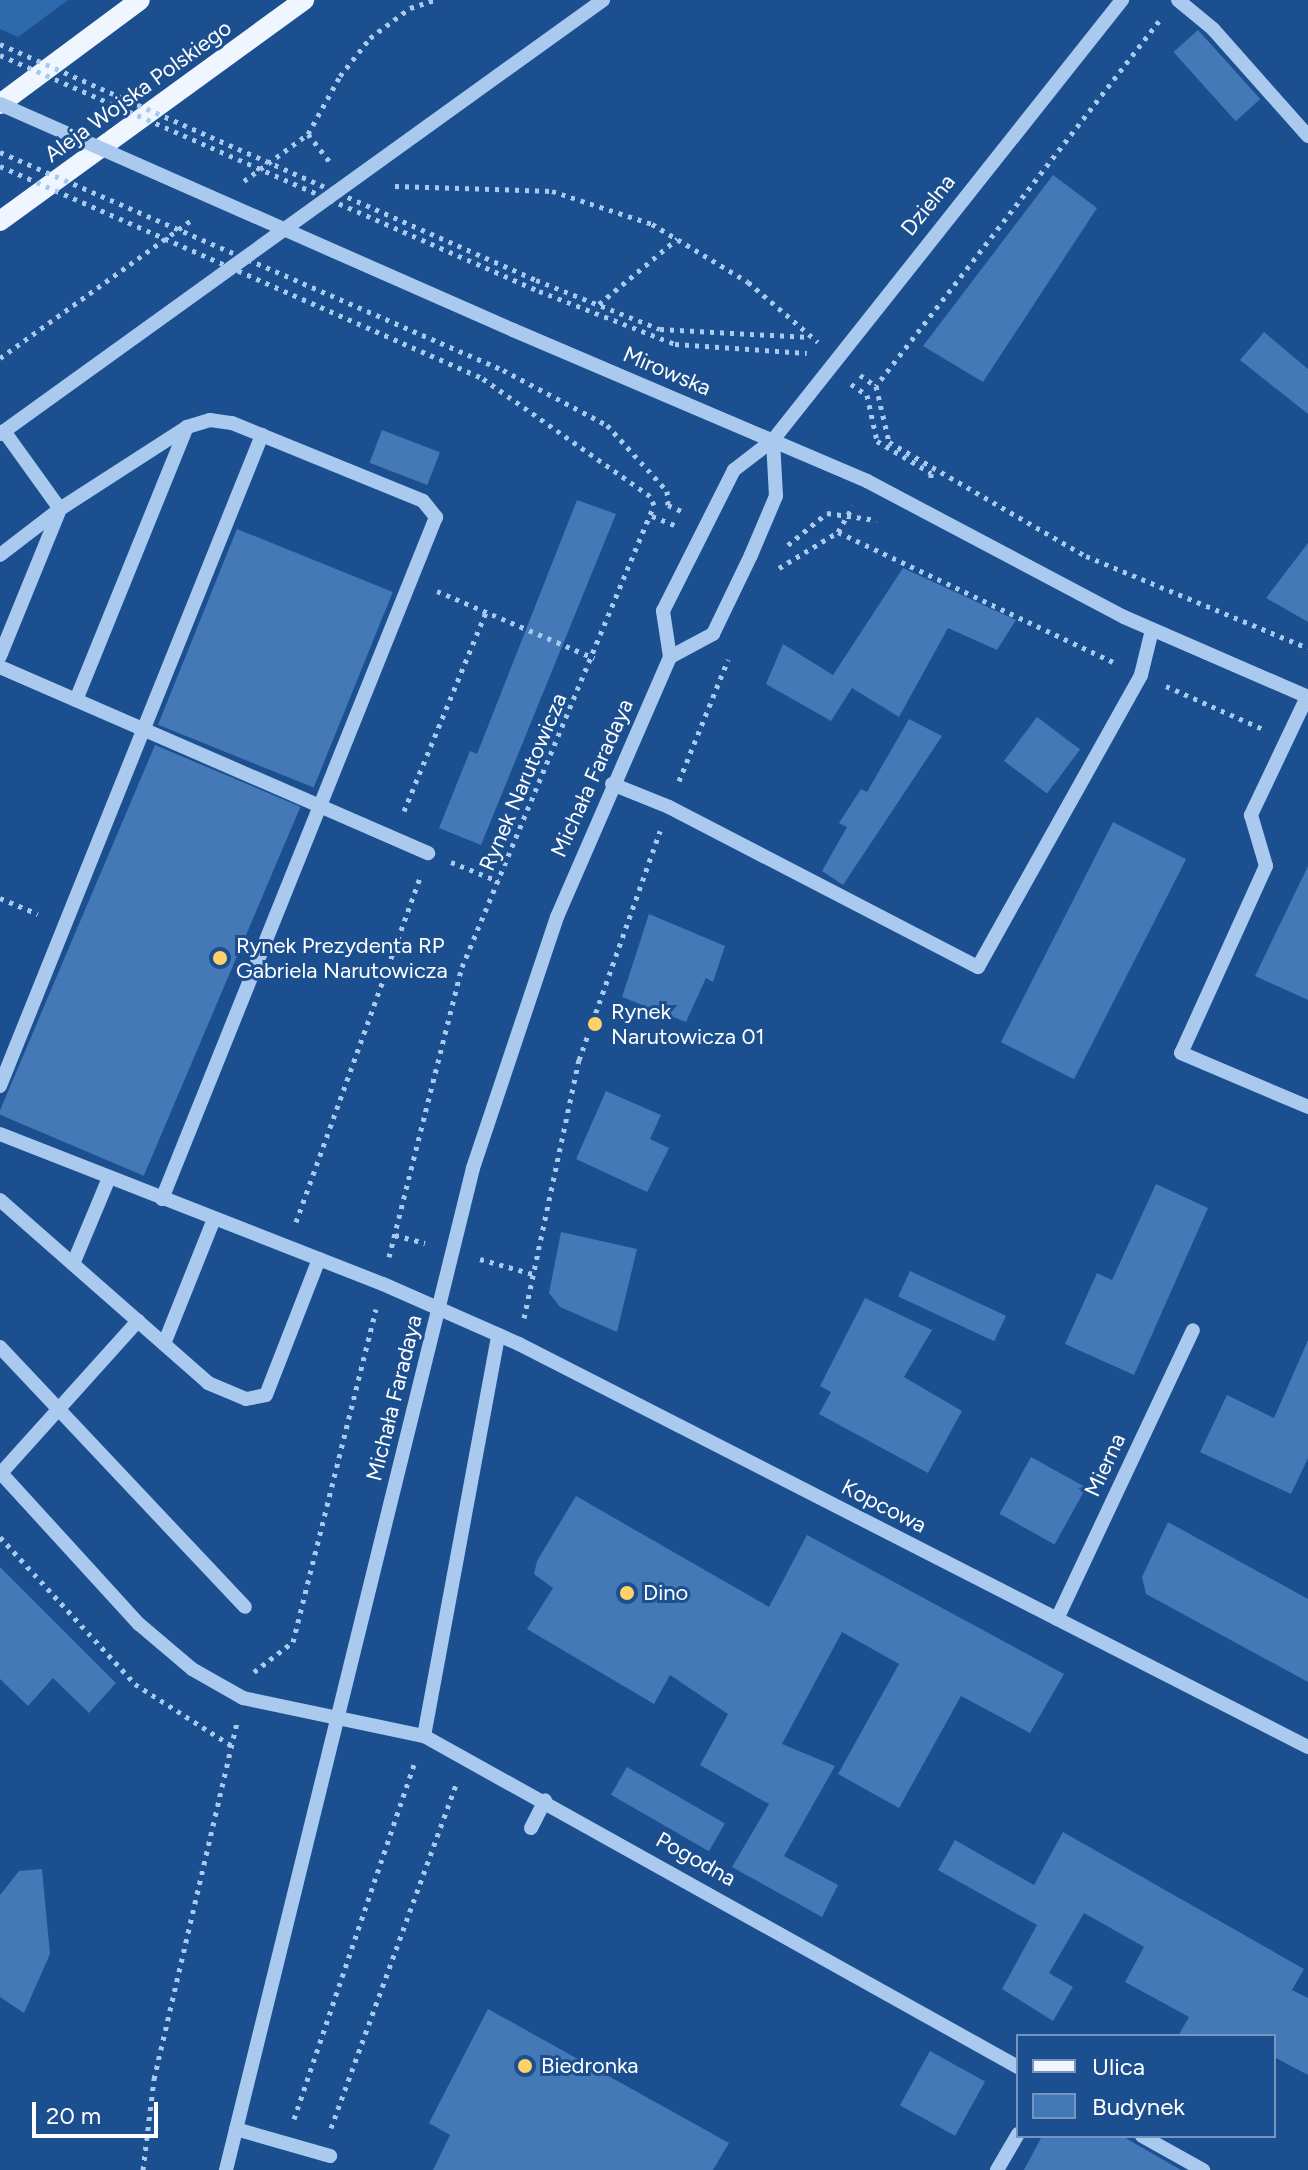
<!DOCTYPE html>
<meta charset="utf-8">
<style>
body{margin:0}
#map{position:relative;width:1308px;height:2170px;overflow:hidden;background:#1b4f8f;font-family:Figtree,sans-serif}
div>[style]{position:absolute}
.green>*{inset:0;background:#2e69ad}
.building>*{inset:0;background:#4478b7;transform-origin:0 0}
.path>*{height:5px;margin-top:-2.5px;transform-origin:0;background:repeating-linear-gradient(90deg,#a9c9ee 0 4px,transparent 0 10px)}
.minor>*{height:14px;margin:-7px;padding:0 7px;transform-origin:7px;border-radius:7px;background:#a9c9ee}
.major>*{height:20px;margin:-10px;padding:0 10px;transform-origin:10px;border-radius:10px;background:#f0f6ff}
.path-bridge>*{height:5px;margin-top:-2.5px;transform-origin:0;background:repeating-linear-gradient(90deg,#a9c9ee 0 4px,transparent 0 10px)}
.minor-bridge>*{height:14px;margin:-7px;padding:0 7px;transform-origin:7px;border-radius:7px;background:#a9c9ee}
.dots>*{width:22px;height:22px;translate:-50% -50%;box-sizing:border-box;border:4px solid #1b4f8f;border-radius:50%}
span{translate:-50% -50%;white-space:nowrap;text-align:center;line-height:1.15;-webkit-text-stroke:6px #1b4f8f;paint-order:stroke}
.street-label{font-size:22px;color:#fff}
.poi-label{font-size:22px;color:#fff}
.left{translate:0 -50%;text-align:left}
.legend{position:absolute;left:1016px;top:2034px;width:260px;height:104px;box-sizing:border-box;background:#1b4f8f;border:2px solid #7695bc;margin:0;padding:10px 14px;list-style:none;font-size:24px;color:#fff}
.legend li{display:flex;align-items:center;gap:16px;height:40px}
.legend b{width:40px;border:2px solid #7695bc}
.scale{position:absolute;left:32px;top:2102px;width:126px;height:36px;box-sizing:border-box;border:4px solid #fff;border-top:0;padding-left:10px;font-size:24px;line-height:28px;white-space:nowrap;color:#fff;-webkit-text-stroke:6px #1b4f8f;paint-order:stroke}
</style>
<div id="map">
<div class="green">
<div style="clip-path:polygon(0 0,68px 0,18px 37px,0 29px)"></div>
</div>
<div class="building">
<div style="left:1198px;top:30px;width:93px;height:33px;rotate:48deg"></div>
<div style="clip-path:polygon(1053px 175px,1097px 208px,983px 382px,923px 346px)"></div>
<div style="clip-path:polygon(1264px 332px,1308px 369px,1308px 414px,1240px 360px)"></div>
<div style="left:382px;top:430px;width:62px;height:35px;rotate:21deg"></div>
<div style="clip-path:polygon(577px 500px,616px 514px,481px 845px,439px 828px,470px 751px,477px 754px)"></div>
<div style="left:237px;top:529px;width:168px;height:211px;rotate:22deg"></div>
<div style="clip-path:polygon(1308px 543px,1308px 622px,1266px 598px)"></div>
<div style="clip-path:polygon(903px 568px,1016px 620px,997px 650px,948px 628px,899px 717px,852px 688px,831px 721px,766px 684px,783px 644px,833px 675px)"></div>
<div style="left:1037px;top:717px;width:54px;height:55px;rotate:37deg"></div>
<div style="clip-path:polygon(909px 719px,942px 736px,843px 885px,822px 871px,847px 827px,839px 823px,861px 789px,867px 792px)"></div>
<div style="left:155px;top:745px;width:158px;height:401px;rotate:23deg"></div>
<div style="left:1113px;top:822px;width:82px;height:247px;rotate:27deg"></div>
<div style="clip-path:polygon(1308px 866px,1308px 1000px,1255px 976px)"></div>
<div style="clip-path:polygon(649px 914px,725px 946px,713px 982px,706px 978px,686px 1022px,622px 997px)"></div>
<div style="clip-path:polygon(606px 1091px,661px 1115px,650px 1139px,669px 1148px,647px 1192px,576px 1159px)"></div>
<div style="clip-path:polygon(1156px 1184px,1208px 1208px,1134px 1375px,1065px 1344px,1097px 1273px,1112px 1280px)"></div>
<div style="clip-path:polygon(561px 1232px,637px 1249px,617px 1332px,560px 1307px,549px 1293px)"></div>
<div style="left:910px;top:1271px;width:106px;height:28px;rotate:25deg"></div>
<div style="clip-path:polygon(865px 1298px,932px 1330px,904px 1377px,962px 1411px,928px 1473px,819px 1414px,831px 1392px,820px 1386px)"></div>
<div style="clip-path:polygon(1308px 1340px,1308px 1458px,1291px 1494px,1200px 1452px,1227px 1395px,1274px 1418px)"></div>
<div style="left:1031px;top:1457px;width:63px;height:65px;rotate:29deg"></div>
<div style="clip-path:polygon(576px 1496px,769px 1607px,807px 1535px,1064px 1674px,1030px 1733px,961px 1696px,899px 1808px,838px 1774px,899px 1664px,842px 1632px,782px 1744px,835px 1766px,784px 1856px,838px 1885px,822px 1917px,732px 1867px,769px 1804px,700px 1765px,728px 1714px,670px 1675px,654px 1704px,527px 1629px,553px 1588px,534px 1574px,537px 1561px)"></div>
<div style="clip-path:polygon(1168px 1522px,1308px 1599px,1308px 1682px,1146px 1594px,1142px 1577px)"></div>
<div style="clip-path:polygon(0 1567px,116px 1683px,89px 1713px,53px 1678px,28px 1706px,0 1679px)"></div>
<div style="left:627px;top:1767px;width:113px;height:32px;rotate:30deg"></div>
<div style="clip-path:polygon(1063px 1832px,1304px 1969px,1292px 1990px,1308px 1998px,1308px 2075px,1274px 2057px,1274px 2036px,1178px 2036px,1189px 2017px,1125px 1982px,1144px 1947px,1084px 1913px,1049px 1973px,1073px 1987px,1053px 2021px,1002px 1989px,1037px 1925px,938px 1870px,955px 1840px,1034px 1885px)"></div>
<div style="clip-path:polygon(42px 1869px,50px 1954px,24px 2013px,0 1997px,0 1895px,19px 1871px)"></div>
<div style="clip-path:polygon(488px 2009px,729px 2143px,713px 2170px,433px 2170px,450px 2135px,429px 2123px)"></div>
<div style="left:930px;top:2051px;width:63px;height:62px;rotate:29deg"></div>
<div style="clip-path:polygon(1042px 2136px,1122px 2136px,1181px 2170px,1024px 2170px)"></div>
</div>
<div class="path">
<div style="left:1159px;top:21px;width:462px;rotate:127.8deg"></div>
<div style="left:876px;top:386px;width:57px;rotate:76.9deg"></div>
<div style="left:889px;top:442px;width:228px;rotate:30.1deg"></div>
<div style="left:1086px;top:556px;width:240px;rotate:22.5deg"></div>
<div style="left:308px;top:134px;width:37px;rotate:52deg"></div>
<div style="left:244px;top:181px;width:79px;rotate:-36.3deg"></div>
<div style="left:308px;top:134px;width:66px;rotate:-61.1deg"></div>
<div style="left:340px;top:76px;width:48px;rotate:-51.7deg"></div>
<div style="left:370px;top:38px;width:50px;rotate:-36.9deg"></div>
<div style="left:410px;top:8px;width:26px;rotate:-18deg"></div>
<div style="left:395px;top:186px;width:157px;rotate:1.8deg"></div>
<div style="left:552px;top:191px;width:105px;rotate:18.3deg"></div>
<div style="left:652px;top:224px;width:112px;rotate:31.1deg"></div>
<div style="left:748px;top:282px;width:92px;rotate:40.6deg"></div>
<div style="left:536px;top:280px;width:133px;rotate:21.6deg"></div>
<div style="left:660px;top:329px;width:150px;rotate:3.1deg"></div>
<div style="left:539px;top:291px;width:146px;rotate:21.3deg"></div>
<div style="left:675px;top:344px;width:132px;rotate:3.9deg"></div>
<div style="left:599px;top:304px;width:102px;rotate:-39.8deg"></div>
<div style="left:0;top:358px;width:236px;rotate:-35.8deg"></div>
<div style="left:503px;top:370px;width:118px;rotate:27.9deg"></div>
<div style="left:607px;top:425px;width:89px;rotate:47.7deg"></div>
<div style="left:667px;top:491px;width:14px;rotate:86deg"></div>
<div style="left:668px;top:505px;width:17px;rotate:24deg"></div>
<div style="left:860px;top:375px;width:19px;rotate:35deg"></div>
<div style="left:851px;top:384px;width:19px;rotate:35deg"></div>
<div style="left:867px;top:395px;width:47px;rotate:77.7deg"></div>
<div style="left:877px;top:441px;width:63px;rotate:30.7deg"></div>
<div style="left:931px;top:473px;width:9px;rotate:90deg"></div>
<div style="left:652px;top:516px;width:27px;rotate:22deg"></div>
<div style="left:838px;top:532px;width:30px;rotate:-60deg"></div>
<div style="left:788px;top:545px;width:50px;rotate:-39.4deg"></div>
<div style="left:827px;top:513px;width:50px;rotate:8deg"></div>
<div style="left:779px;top:568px;width:69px;rotate:-31.4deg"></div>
<div style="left:838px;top:532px;width:309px;rotate:25.3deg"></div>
<div style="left:437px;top:591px;width:171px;rotate:23.1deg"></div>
<div style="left:1166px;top:686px;width:106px;rotate:23.9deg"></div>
<div style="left:679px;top:781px;width:131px;rotate:-68deg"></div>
<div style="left:404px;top:811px;width:215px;rotate:-67.6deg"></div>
<div style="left:451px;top:862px;width:51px;rotate:22deg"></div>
<div style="left:0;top:898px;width:41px;rotate:22.8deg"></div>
<div style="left:296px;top:1222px;width:367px;rotate:-70.2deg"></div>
<div style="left:395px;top:1235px;width:31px;rotate:15deg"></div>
<div style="left:389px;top:1257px;width:299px;rotate:-75.9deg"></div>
<div style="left:462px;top:967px;width:500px;rotate:-67.43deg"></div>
<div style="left:654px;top:505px;width:10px;rotate:-114deg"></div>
<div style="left:650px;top:496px;width:205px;rotate:-144.9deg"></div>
<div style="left:480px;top:1259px;width:55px;rotate:15.8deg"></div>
<div style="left:524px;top:1318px;width:264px;rotate:-78deg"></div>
<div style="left:579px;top:1060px;width:243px;rotate:-70.5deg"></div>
<div style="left:0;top:1537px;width:200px;rotate:47.4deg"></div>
<div style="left:135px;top:1684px;width:115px;rotate:32.6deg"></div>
<div style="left:254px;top:1672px;width:49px;rotate:-37.6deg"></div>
<div style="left:293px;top:1642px;width:343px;rotate:-76deg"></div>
<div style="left:294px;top:2119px;width:378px;rotate:-71.3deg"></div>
<div style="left:331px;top:2128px;width:366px;rotate:-70deg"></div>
<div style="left:143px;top:2170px;width:92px;rotate:-83.1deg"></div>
<div style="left:154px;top:2079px;width:366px;rotate:-76.9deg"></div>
</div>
<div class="minor">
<div style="left:1178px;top:0;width:45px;rotate:39.6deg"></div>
<div style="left:1213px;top:29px;width:143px;rotate:48.4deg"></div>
<div style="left:513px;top:330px;width:385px;rotate:23.1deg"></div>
<div style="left:867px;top:481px;width:291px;rotate:27.9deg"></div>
<div style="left:1124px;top:617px;width:201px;rotate:23.5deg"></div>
<div style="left:0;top:434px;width:743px;rotate:-35.74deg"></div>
<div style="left:0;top:555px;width:76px;rotate:-37.5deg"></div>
<div style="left:60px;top:509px;width:96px;rotate:-125.7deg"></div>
<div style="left:0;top:656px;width:159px;rotate:-67.8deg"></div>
<div style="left:60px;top:509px;width:151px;rotate:-32.8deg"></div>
<div style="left:187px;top:427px;width:24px;rotate:-17deg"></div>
<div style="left:210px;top:420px;width:22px;rotate:8deg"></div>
<div style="left:232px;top:423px;width:206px;rotate:22.2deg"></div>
<div style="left:423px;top:501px;width:21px;rotate:51deg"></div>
<div style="left:436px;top:517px;width:735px;rotate:111.89deg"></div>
<div style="left:670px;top:657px;width:49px;rotate:-28.1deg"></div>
<div style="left:713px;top:634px;width:88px;rotate:-64.3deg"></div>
<div style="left:751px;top:555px;width:64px;rotate:-67deg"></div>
<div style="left:776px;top:496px;width:56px;rotate:-93.1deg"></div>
<div style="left:0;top:667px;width:467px;rotate:23.5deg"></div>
<div style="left:1307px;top:697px;width:131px;rotate:115.4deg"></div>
<div style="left:1251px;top:815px;width:53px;rotate:73.6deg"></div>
<div style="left:1266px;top:866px;width:205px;rotate:114.4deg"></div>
<div style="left:1181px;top:1053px;width:138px;rotate:23deg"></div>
<div style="left:76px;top:700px;width:295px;rotate:-67.9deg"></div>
<div style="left:612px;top:784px;width:61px;rotate:22deg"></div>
<div style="left:669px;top:807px;width:348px;rotate:27.4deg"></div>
<div style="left:978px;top:967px;width:334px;rotate:-60.8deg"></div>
<div style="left:1141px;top:675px;width:46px;rotate:-76.3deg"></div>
<div style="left:0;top:1086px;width:702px;rotate:-68.08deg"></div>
<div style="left:0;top:1134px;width:411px;rotate:21.4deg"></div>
<div style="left:383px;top:1284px;width:149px;rotate:23.8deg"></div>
<div style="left:519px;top:1344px;width:886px;rotate:27.06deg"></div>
<div style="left:0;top:1200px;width:277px;rotate:41.3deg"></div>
<div style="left:208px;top:1383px;width:41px;rotate:22.8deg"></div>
<div style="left:246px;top:1399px;width:20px;rotate:-11deg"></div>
<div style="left:266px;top:1395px;width:146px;rotate:-68.7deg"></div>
<div style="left:73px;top:1264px;width:93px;rotate:-67.3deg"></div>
<div style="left:164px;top:1344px;width:135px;rotate:-68.2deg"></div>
<div style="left:0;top:1347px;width:357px;rotate:46.7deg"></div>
<div style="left:0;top:1472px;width:206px;rotate:47.6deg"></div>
<div style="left:139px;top:1624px;width:70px;rotate:40.3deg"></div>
<div style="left:192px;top:1669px;width:59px;rotate:29.6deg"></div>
<div style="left:243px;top:1698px;width:185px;rotate:11.9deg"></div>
<div style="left:424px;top:1736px;width:680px;rotate:29.13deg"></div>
<div style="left:1px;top:1473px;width:205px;rotate:-48deg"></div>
<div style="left:1057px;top:1619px;width:319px;rotate:-64.8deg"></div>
<div style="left:424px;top:1736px;width:408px;rotate:-79.5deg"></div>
<div style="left:531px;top:1828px;width:31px;rotate:-63deg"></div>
<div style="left:236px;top:2129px;width:98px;rotate:16deg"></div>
<div style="left:1142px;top:2136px;width:70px;rotate:29.1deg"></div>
<div style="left:226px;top:2170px;width:1032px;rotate:-76.15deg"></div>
<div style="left:473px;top:1168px;width:265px;rotate:-71.5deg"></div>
<div style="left:557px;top:917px;width:283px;rotate:-66.5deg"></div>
<div style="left:670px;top:657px;width:47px;rotate:-98.7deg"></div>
<div style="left:663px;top:611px;width:158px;rotate:-63.3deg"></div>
<div style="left:734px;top:470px;width:49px;rotate:-37.6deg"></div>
<div style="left:773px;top:440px;width:562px;rotate:-51.58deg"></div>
<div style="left:997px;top:2170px;width:42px;rotate:-59.7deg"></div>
</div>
<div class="major">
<div style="left:0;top:104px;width:174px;rotate:-36.6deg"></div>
<div style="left:0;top:221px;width:376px;rotate:-36deg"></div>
</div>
<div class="path-bridge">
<div style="left:0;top:44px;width:586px;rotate:23.76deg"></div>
<div style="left:0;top:55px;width:588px;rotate:23.65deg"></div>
<div style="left:0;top:152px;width:548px;rotate:23.43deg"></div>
<div style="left:0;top:166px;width:527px;rotate:23.74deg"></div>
</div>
<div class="minor-bridge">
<div style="left:0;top:104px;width:561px;rotate:23.78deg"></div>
</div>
<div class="dots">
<div style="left:220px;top:958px;background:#ffd166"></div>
<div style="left:595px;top:1024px;background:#ffd166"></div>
<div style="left:627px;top:1593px;background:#ffd166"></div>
<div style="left:525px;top:2066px;background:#ffd166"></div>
</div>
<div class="street-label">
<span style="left:138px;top:91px;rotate:-36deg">Aleja Wojska Polskiego</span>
<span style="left:928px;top:205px;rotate:-51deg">Dzielna</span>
<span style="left:667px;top:371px;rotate:23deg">Mirowska</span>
<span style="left:592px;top:778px;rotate:-66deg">Michała Faradaya</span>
<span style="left:523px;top:782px;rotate:-67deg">Rynek Narutowicza</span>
<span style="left:394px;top:1398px;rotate:-76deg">Michała Faradaya</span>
<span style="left:1105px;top:1465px;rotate:-65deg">Mierna</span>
<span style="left:884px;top:1506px;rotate:27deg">Kopcowa</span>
<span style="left:696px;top:1859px;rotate:29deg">Pogodna</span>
</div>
<div class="poi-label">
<span class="left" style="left:236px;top:958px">Rynek Prezydenta RP<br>Gabriela Narutowicza</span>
<span class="left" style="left:611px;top:1024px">Rynek<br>Narutowicza 01</span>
<span class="left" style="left:643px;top:1593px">Dino</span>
<span class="left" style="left:541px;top:2066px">Biedronka</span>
</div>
<ul class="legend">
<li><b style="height:10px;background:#f0f6ff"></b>Ulica</li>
<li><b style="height:22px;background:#4478b7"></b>Budynek</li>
</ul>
<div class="scale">20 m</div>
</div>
